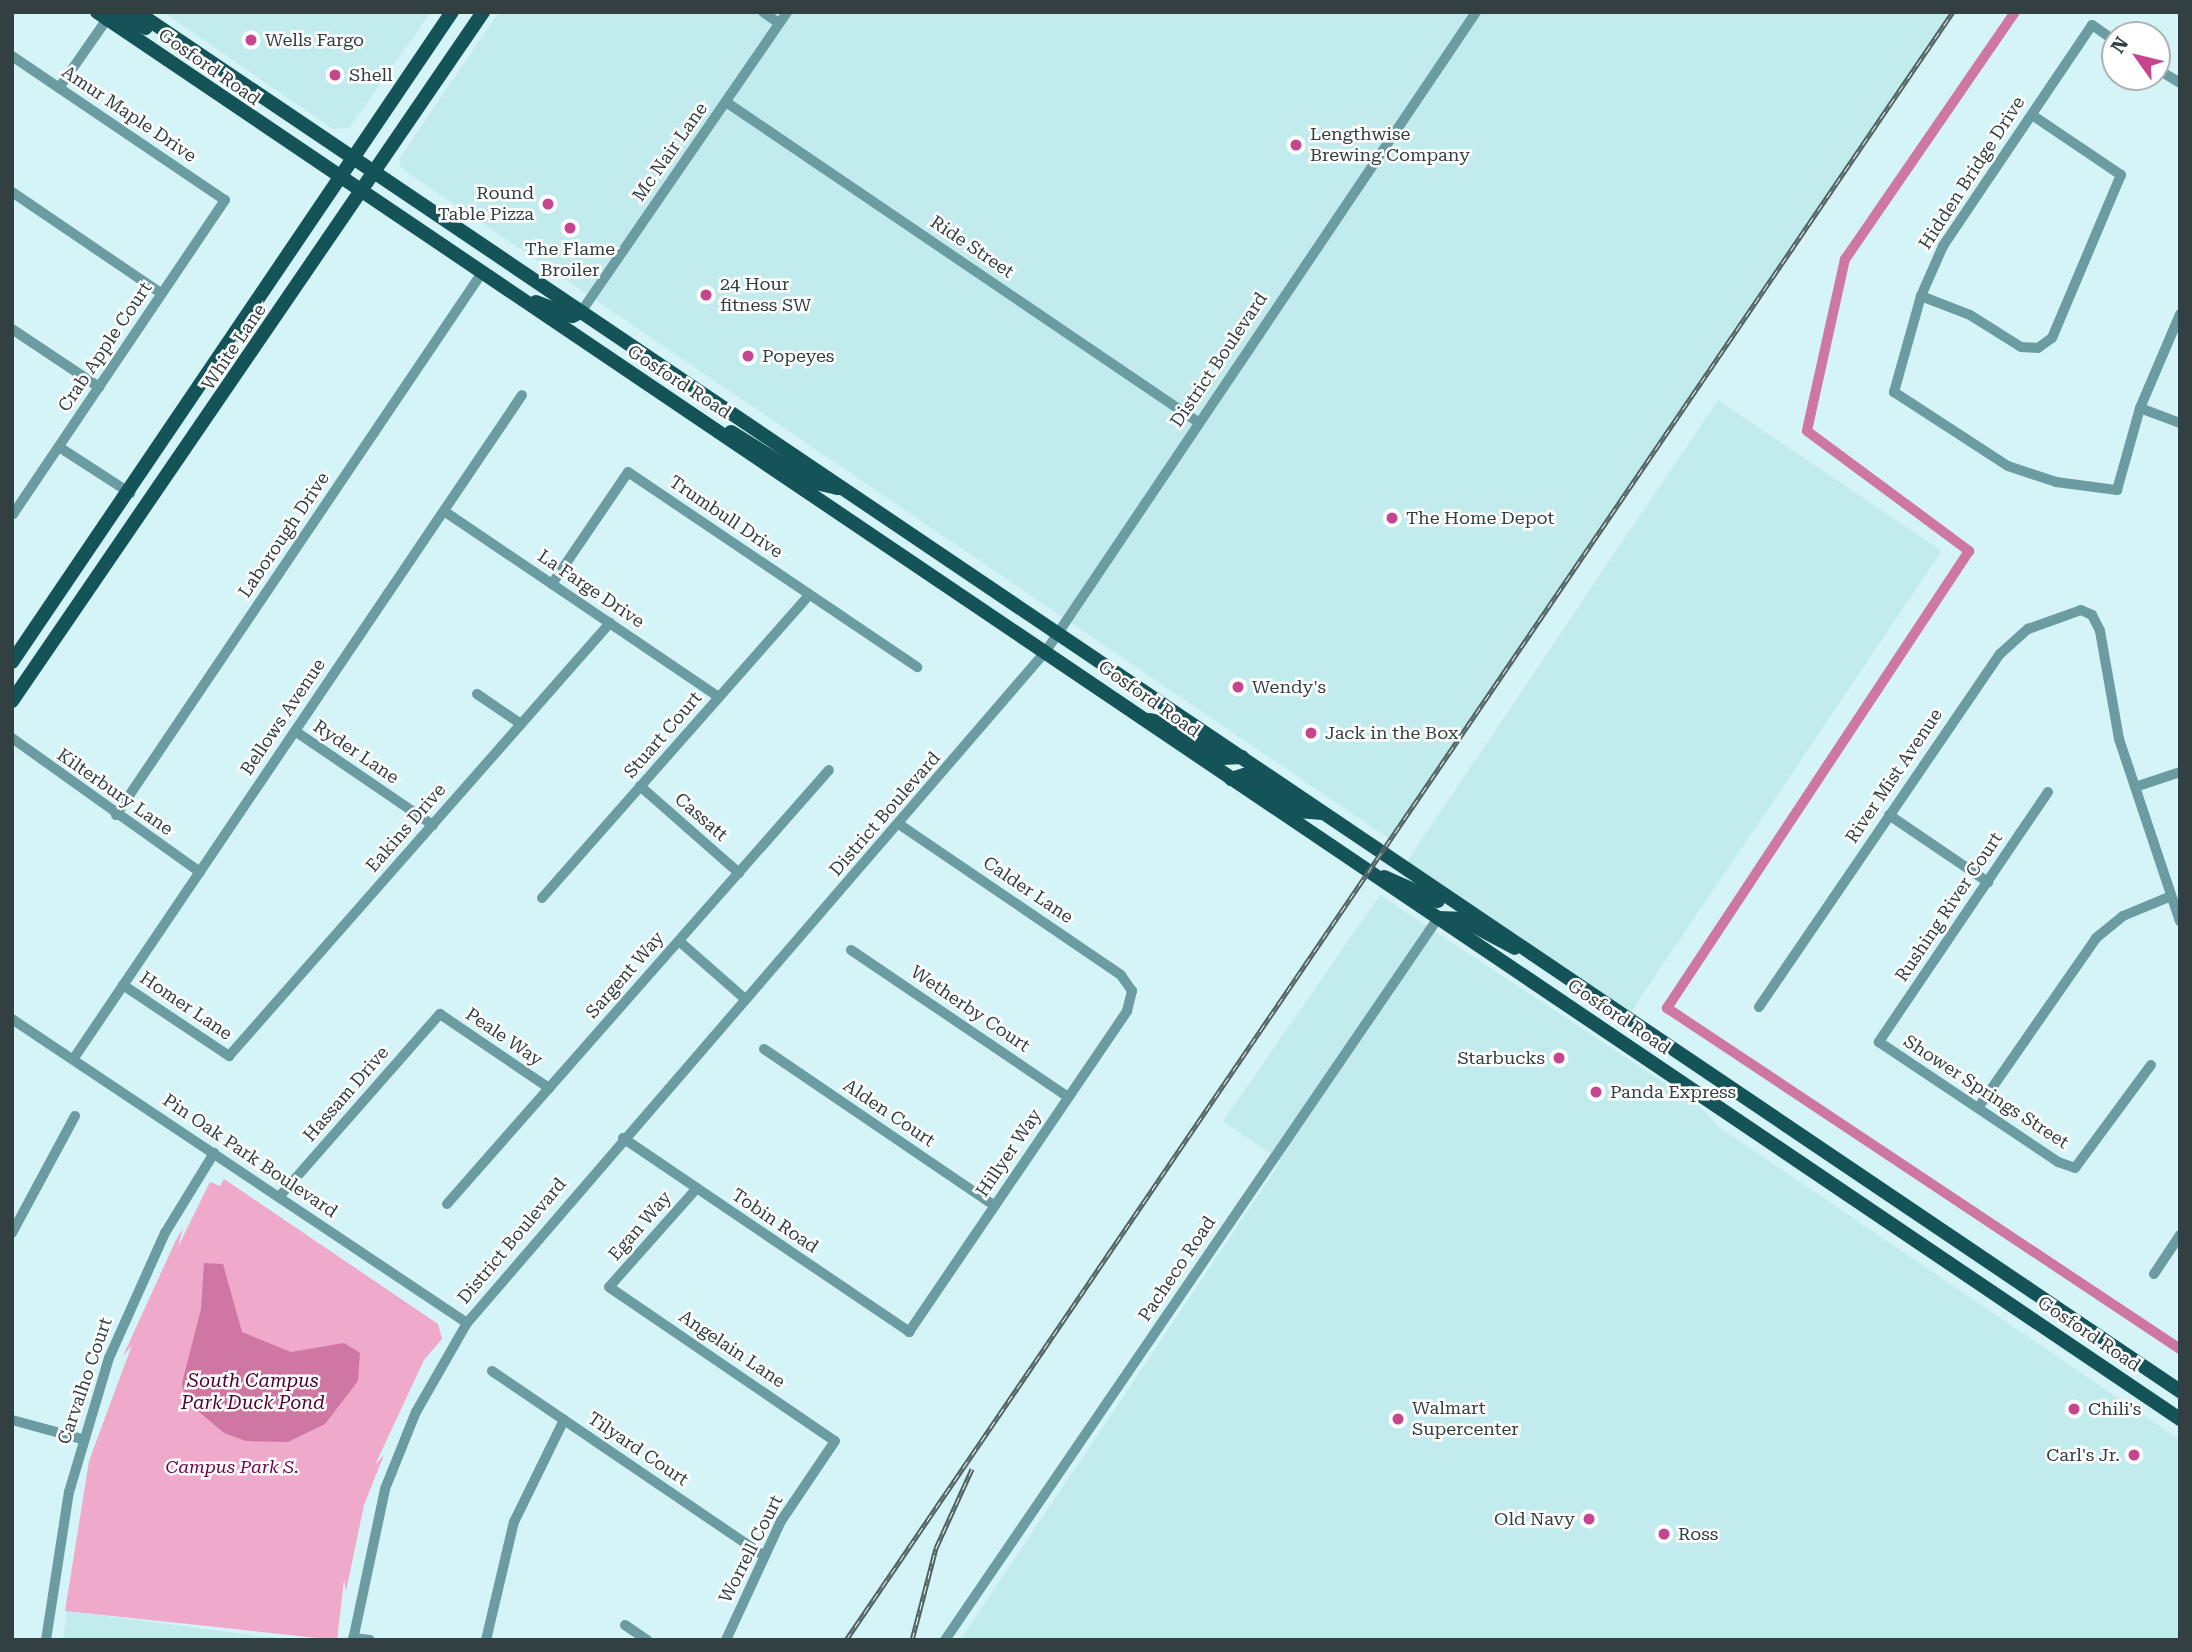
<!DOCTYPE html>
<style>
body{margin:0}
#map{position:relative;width:2192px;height:1652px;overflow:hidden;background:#d5f4f7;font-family:"Roboto Serif",serif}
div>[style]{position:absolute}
.built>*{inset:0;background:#c2ebee;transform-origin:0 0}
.green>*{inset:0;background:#efa9cb}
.water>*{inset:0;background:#cd77a2}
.canal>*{height:10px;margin:-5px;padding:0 5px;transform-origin:5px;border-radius:5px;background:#cd77a2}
.minor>*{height:10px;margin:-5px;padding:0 5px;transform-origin:5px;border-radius:5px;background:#6a9ca1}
.major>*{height:14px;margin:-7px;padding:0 7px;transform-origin:7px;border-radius:7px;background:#145358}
.rail>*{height:5px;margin-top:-2.5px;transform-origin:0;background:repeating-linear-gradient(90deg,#fff 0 8px,#526364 0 16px);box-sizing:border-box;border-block:2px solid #526364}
.dots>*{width:19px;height:19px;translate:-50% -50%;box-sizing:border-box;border:4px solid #fff;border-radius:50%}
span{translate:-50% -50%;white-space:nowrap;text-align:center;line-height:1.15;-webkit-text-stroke:5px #fff;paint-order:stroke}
.poi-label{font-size:18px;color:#334041}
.left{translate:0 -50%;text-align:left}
.right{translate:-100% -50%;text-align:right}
.street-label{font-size:18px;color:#334041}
.park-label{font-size:18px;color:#700149;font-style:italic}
.water-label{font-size:19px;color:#510033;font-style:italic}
.frame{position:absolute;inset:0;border:14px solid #334041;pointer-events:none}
.north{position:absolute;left:2101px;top:21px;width:70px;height:70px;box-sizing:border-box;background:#fff;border:2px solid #adb3b3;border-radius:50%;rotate:304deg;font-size:19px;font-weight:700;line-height:28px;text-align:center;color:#334041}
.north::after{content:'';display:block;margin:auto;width:24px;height:32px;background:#c6458e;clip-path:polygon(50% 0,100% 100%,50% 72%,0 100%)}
</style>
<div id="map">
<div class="built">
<div style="clip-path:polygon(163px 12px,431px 12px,349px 128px,333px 129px)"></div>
<div style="clip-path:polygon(499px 12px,1953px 12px,1391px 840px,401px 168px,399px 159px)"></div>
<div style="left:1718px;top:400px;width:270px;height:559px;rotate:34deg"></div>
<div style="clip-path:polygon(1380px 895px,1698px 1105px,1719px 1127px,2180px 1440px,2180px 1640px,960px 1640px,1281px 1161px,1223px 1121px)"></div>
<div style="clip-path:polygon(67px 1611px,291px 1640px,63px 1640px)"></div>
</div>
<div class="green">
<div style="clip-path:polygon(224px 1179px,438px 1324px,442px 1339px,424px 1360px,375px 1465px,384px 1455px,364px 1505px,346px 1591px,344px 1580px,337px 1640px,65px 1611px,89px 1461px,132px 1345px,123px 1356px,175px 1242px,183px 1228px,178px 1247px,210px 1182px,220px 1186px)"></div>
</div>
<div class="water">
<div style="clip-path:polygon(204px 1263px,223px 1264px,242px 1332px,291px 1352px,344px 1343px,360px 1353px,358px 1381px,325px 1424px,288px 1442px,246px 1441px,224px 1433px,186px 1401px,182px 1383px,201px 1309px)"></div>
</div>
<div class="canal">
<div style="left:2015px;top:12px;width:300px;rotate:124.5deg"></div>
<div style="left:1845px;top:259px;width:176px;rotate:102.5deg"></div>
<div style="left:1807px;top:431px;width:202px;rotate:36.5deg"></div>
<div style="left:1969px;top:551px;width:548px;rotate:123.46deg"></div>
<div style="left:1667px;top:1008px;width:616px;rotate:33.61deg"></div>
</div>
<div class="minor">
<div style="left:763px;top:12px;width:19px;rotate:35deg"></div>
<div style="left:2115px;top:41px;width:28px;rotate:-145deg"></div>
<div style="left:2092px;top:25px;width:267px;rotate:124deg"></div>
<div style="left:1943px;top:246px;width:55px;rotate:113.7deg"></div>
<div style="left:1921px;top:296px;width:100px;rotate:105.7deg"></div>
<div style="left:1894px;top:392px;width:136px;rotate:33deg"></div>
<div style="left:2008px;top:466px;width:51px;rotate:18.4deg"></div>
<div style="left:2056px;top:482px;width:62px;rotate:7.5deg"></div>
<div style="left:2117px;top:490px;width:85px;rotate:-74.3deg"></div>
<div style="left:2140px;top:408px;width:102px;rotate:-66.9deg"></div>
<div style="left:12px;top:56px;width:257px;rotate:34.1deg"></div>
<div style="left:225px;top:200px;width:379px;rotate:124deg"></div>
<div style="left:2157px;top:69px;width:27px;rotate:31deg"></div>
<div style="left:59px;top:88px;width:84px;rotate:-55.2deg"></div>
<div style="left:726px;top:102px;width:570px;rotate:34.14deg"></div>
<div style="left:12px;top:192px;width:181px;rotate:34.2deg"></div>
<div style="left:1921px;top:296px;width:53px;rotate:21.2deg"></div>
<div style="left:1970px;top:315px;width:60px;rotate:32.1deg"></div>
<div style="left:2021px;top:347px;width:17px;rotate:3deg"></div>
<div style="left:2038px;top:348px;width:17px;rotate:-36deg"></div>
<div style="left:2052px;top:338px;width:177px;rotate:-67.1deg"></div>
<div style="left:2121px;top:175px;width:107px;rotate:-146deg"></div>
<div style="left:581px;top:312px;width:364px;rotate:-55.5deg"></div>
<div style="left:12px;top:329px;width:105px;rotate:33.7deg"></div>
<div style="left:2140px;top:408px;width:43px;rotate:20.6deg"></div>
<div style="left:59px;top:447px;width:85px;rotate:32.9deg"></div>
<div style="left:444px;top:511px;width:332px;rotate:34.1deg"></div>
<div style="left:552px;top:584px;width:135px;rotate:-55.8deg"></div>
<div style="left:628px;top:472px;width:349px;rotate:34deg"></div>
<div style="left:477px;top:694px;width:53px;rotate:34.3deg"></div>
<div style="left:295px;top:731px;width:167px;rotate:34.3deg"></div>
<div style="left:12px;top:738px;width:231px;rotate:35.5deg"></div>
<div style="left:640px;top:786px;width:132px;rotate:41.3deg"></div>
<div style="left:2135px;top:787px;width:47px;rotate:-18.4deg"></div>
<div style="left:2048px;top:792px;width:302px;rotate:124.1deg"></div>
<div style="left:1879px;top:1042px;width:216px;rotate:33.8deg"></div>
<div style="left:2058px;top:1162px;width:18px;rotate:19deg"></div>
<div style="left:2075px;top:1168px;width:128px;rotate:-53.6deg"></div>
<div style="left:116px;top:815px;width:653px;rotate:-55.99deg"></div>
<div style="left:1889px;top:815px;width:120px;rotate:34.1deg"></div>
<div style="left:542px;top:898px;width:404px;rotate:-48.6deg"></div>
<div style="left:679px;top:941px;width:88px;rotate:41.3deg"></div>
<div style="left:851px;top:950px;width:262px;rotate:34.1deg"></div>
<div style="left:123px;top:985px;width:128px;rotate:33.8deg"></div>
<div style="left:229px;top:1056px;width:577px;rotate:-48.66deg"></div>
<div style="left:1759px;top:1007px;width:427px;rotate:-55.7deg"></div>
<div style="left:2000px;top:654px;width:38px;rotate:-42deg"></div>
<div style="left:2028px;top:629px;width:56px;rotate:-19.7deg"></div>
<div style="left:2081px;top:610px;width:12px;rotate:24deg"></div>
<div style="left:2092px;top:615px;width:18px;rotate:63deg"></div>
<div style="left:2100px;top:631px;width:110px;rotate:80deg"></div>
<div style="left:2119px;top:739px;width:192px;rotate:71.5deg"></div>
<div style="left:12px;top:1019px;width:547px;rotate:33.75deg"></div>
<div style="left:764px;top:1049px;width:279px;rotate:34.2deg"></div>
<div style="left:74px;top:1058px;width:800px;rotate:-55.95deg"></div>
<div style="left:1978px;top:1108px;width:207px;rotate:-55.2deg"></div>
<div style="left:2096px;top:938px;width:35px;rotate:-39deg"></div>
<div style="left:2123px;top:916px;width:52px;rotate:-22.6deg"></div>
<div style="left:623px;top:1138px;width:346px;rotate:34.1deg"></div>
<div style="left:909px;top:1332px;width:388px;rotate:-55.8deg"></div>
<div style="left:1127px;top:1011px;width:21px;rotate:-76deg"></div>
<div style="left:1132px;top:991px;width:19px;rotate:-125deg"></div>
<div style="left:1121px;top:975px;width:268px;rotate:-145.8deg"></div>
<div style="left:697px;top:1188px;width:132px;rotate:131.6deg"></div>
<div style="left:609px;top:1287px;width:273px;rotate:34.3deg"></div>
<div style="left:835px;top:1441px;width:97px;rotate:124deg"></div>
<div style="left:781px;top:1521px;width:131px;rotate:114.8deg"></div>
<div style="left:279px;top:1197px;width:244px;rotate:-48.7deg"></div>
<div style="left:440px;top:1014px;width:132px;rotate:34.2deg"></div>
<div style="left:447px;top:1204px;width:578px;rotate:-48.65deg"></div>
<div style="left:12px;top:1233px;width:133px;rotate:-61.7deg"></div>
<div style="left:2154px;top:1274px;width:47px;rotate:-56.3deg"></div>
<div style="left:492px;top:1371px;width:329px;rotate:34.2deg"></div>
<div style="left:12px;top:1420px;width:73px;rotate:15.2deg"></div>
<div style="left:625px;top:1625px;width:27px;rotate:34deg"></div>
<div style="left:353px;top:1638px;width:17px;rotate:7deg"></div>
<div style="left:46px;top:1640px;width:150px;rotate:-81.2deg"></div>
<div style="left:69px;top:1492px;width:140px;rotate:-73.4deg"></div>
<div style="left:109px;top:1358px;width:137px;rotate:-65.9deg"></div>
<div style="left:165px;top:1233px;width:94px;rotate:-58.5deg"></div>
<div style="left:353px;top:1640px;width:154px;rotate:-78deg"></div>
<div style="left:385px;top:1489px;width:83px;rotate:-68.1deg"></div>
<div style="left:416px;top:1412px;width:103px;rotate:-60.2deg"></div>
<div style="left:467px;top:1323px;width:887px;rotate:-49.25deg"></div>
<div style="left:1046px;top:651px;width:770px;rotate:-56.06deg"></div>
<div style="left:486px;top:1640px;width:121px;rotate:-76.7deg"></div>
<div style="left:514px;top:1522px;width:114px;rotate:-63.9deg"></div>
<div style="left:945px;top:1640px;width:874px;rotate:-55.67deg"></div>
</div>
<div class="major">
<div style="left:97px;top:12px;width:2514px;rotate:34.04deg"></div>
<div style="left:137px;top:12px;width:2465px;rotate:34.02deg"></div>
<div style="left:107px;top:19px;width:12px;rotate:-24deg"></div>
<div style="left:118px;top:14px;width:31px;rotate:27deg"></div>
<div style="left:536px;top:302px;width:39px;rotate:21deg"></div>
<div style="left:572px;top:316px;width:10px;rotate:-24deg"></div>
<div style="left:731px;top:432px;width:95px;rotate:31.7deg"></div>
<div style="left:812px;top:482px;width:27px;rotate:13deg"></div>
<div style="left:12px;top:662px;width:785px;rotate:-55.91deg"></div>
<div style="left:12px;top:701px;width:835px;rotate:-55.64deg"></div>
<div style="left:1150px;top:720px;width:20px;rotate:11deg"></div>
<div style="left:1170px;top:724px;width:62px;rotate:33.2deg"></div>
<div style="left:1222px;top:758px;width:20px;rotate:-3deg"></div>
<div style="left:1231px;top:779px;width:14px;rotate:-17deg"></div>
<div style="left:1244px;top:775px;width:66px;rotate:33.2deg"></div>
<div style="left:1299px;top:811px;width:23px;rotate:5deg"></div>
<div style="left:1384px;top:877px;width:59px;rotate:24deg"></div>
<div style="left:1438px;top:918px;width:23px;rotate:2deg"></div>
<div style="left:1461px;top:919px;width:61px;rotate:28.2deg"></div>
</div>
<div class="rail">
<div style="left:846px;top:1640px;width:1969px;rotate:-55.79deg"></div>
<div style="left:912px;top:1640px;width:95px;rotate:-75.4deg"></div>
<div style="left:936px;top:1548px;width:87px;rotate:-65.5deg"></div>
</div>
<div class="dots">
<div style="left:251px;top:40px;background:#c6458e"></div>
<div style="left:335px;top:75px;background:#c6458e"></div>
<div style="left:1296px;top:145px;background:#c6458e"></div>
<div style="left:548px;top:204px;background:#c6458e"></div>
<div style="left:570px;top:228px;background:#c6458e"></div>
<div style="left:706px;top:295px;background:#c6458e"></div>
<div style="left:748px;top:356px;background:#c6458e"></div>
<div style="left:1392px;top:518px;background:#c6458e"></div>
<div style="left:1238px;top:687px;background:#c6458e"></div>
<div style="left:1311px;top:733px;background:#c6458e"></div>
<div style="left:1559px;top:1058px;background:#c6458e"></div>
<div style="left:1596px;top:1092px;background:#c6458e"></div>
<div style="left:2074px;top:1409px;background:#c6458e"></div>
<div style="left:1398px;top:1419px;background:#c6458e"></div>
<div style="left:2134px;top:1455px;background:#c6458e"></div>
<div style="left:1589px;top:1519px;background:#c6458e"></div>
<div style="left:1664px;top:1534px;background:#c6458e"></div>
</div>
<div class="poi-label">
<span class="left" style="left:265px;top:40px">Wells Fargo</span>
<span class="left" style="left:349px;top:75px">Shell</span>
<span class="left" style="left:1310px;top:145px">Lengthwise<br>Brewing Company</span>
<span class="right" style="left:534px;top:204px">Round<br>Table Pizza</span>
<span style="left:570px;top:260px">The Flame<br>Broiler</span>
<span class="left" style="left:720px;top:295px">24 Hour<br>fitness SW</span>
<span class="left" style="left:762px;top:356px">Popeyes</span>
<span class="left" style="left:1406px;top:518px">The Home Depot</span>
<span class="left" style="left:1252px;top:687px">Wendy's</span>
<span class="left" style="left:1325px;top:733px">Jack in the Box</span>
<span class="right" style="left:1545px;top:1058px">Starbucks</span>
<span class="left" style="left:1610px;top:1092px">Panda Express</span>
<span class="left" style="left:1412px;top:1419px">Walmart<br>Supercenter</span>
<span class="left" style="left:2088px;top:1409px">Chili's</span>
<span class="right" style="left:2120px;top:1455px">Carl's Jr.</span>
<span class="right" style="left:1575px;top:1519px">Old Navy</span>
<span class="left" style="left:1678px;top:1534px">Ross</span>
</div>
<div class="street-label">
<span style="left:209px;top:67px;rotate:35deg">Gosford Road</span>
<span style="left:129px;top:114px;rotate:34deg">Amur Maple Drive</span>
<span style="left:670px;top:152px;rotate:-55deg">Mc Nair Lane</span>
<span style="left:1972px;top:173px;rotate:-57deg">Hidden Bridge Drive</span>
<span style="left:972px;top:247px;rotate:34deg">Ride Street</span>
<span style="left:105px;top:347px;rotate:-56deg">Crab Apple Court</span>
<span style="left:234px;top:347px;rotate:-56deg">White Lane</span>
<span style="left:1219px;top:360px;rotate:-56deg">District Boulevard</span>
<span style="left:679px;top:382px;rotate:33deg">Gosford Road</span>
<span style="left:726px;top:517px;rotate:34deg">Trumbull Drive</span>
<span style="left:284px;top:535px;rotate:-56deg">Laborough Drive</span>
<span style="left:591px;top:589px;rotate:34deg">La Farge Drive</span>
<span style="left:1149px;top:699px;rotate:35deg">Gosford Road</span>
<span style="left:283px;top:717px;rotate:-56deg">Bellows Avenue</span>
<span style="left:663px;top:735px;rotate:-49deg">Stuart Court</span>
<span style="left:356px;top:752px;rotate:34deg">Ryder Lane</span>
<span style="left:1894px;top:776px;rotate:-56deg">River Mist Avenue</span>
<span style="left:115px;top:792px;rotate:35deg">Kilterbury Lane</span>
<span style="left:885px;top:814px;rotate:-49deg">District Boulevard</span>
<span style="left:701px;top:817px;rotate:41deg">Cassatt</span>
<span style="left:406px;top:828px;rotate:-49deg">Eakins Drive</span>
<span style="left:1028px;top:890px;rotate:34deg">Calder Lane</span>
<span style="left:1949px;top:907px;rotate:-56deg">Rushing River Court</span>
<span style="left:625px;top:975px;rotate:-49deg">Sargent Way</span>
<span style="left:186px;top:1006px;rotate:34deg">Homer Lane</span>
<span style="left:970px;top:1009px;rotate:34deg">Wetherby Court</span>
<span style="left:1619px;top:1017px;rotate:34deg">Gosford Road</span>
<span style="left:504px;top:1037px;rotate:34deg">Peale Way</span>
<span style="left:1986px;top:1092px;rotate:33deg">Shower Springs Street</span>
<span style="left:346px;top:1094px;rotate:-49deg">Hassam Drive</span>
<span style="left:889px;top:1113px;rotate:34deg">Alden Court</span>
<span style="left:1009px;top:1153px;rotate:-56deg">Hillyer Way</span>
<span style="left:250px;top:1156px;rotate:34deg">Pin Oak Park Boulevard</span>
<span style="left:775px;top:1221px;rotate:34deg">Tobin Road</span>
<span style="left:640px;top:1226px;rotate:-49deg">Egan Way</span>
<span style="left:512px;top:1241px;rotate:-50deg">District Boulevard</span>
<span style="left:1177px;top:1269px;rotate:-56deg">Pacheco Road</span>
<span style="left:2089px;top:1334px;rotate:34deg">Gosford Road</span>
<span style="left:732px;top:1349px;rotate:34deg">Angelain Lane</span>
<span style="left:85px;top:1381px;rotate:-71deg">Carvalho Court</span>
<span style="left:638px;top:1449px;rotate:34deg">Tilyard Court</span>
<span style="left:751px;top:1549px;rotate:-63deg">Worrell Court</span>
</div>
<div class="park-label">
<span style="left:232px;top:1467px">Campus Park S.</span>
</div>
<div class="water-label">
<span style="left:253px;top:1392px">South Campus<br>Park Duck Pond</span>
</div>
<div class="frame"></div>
<div class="north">N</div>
</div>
